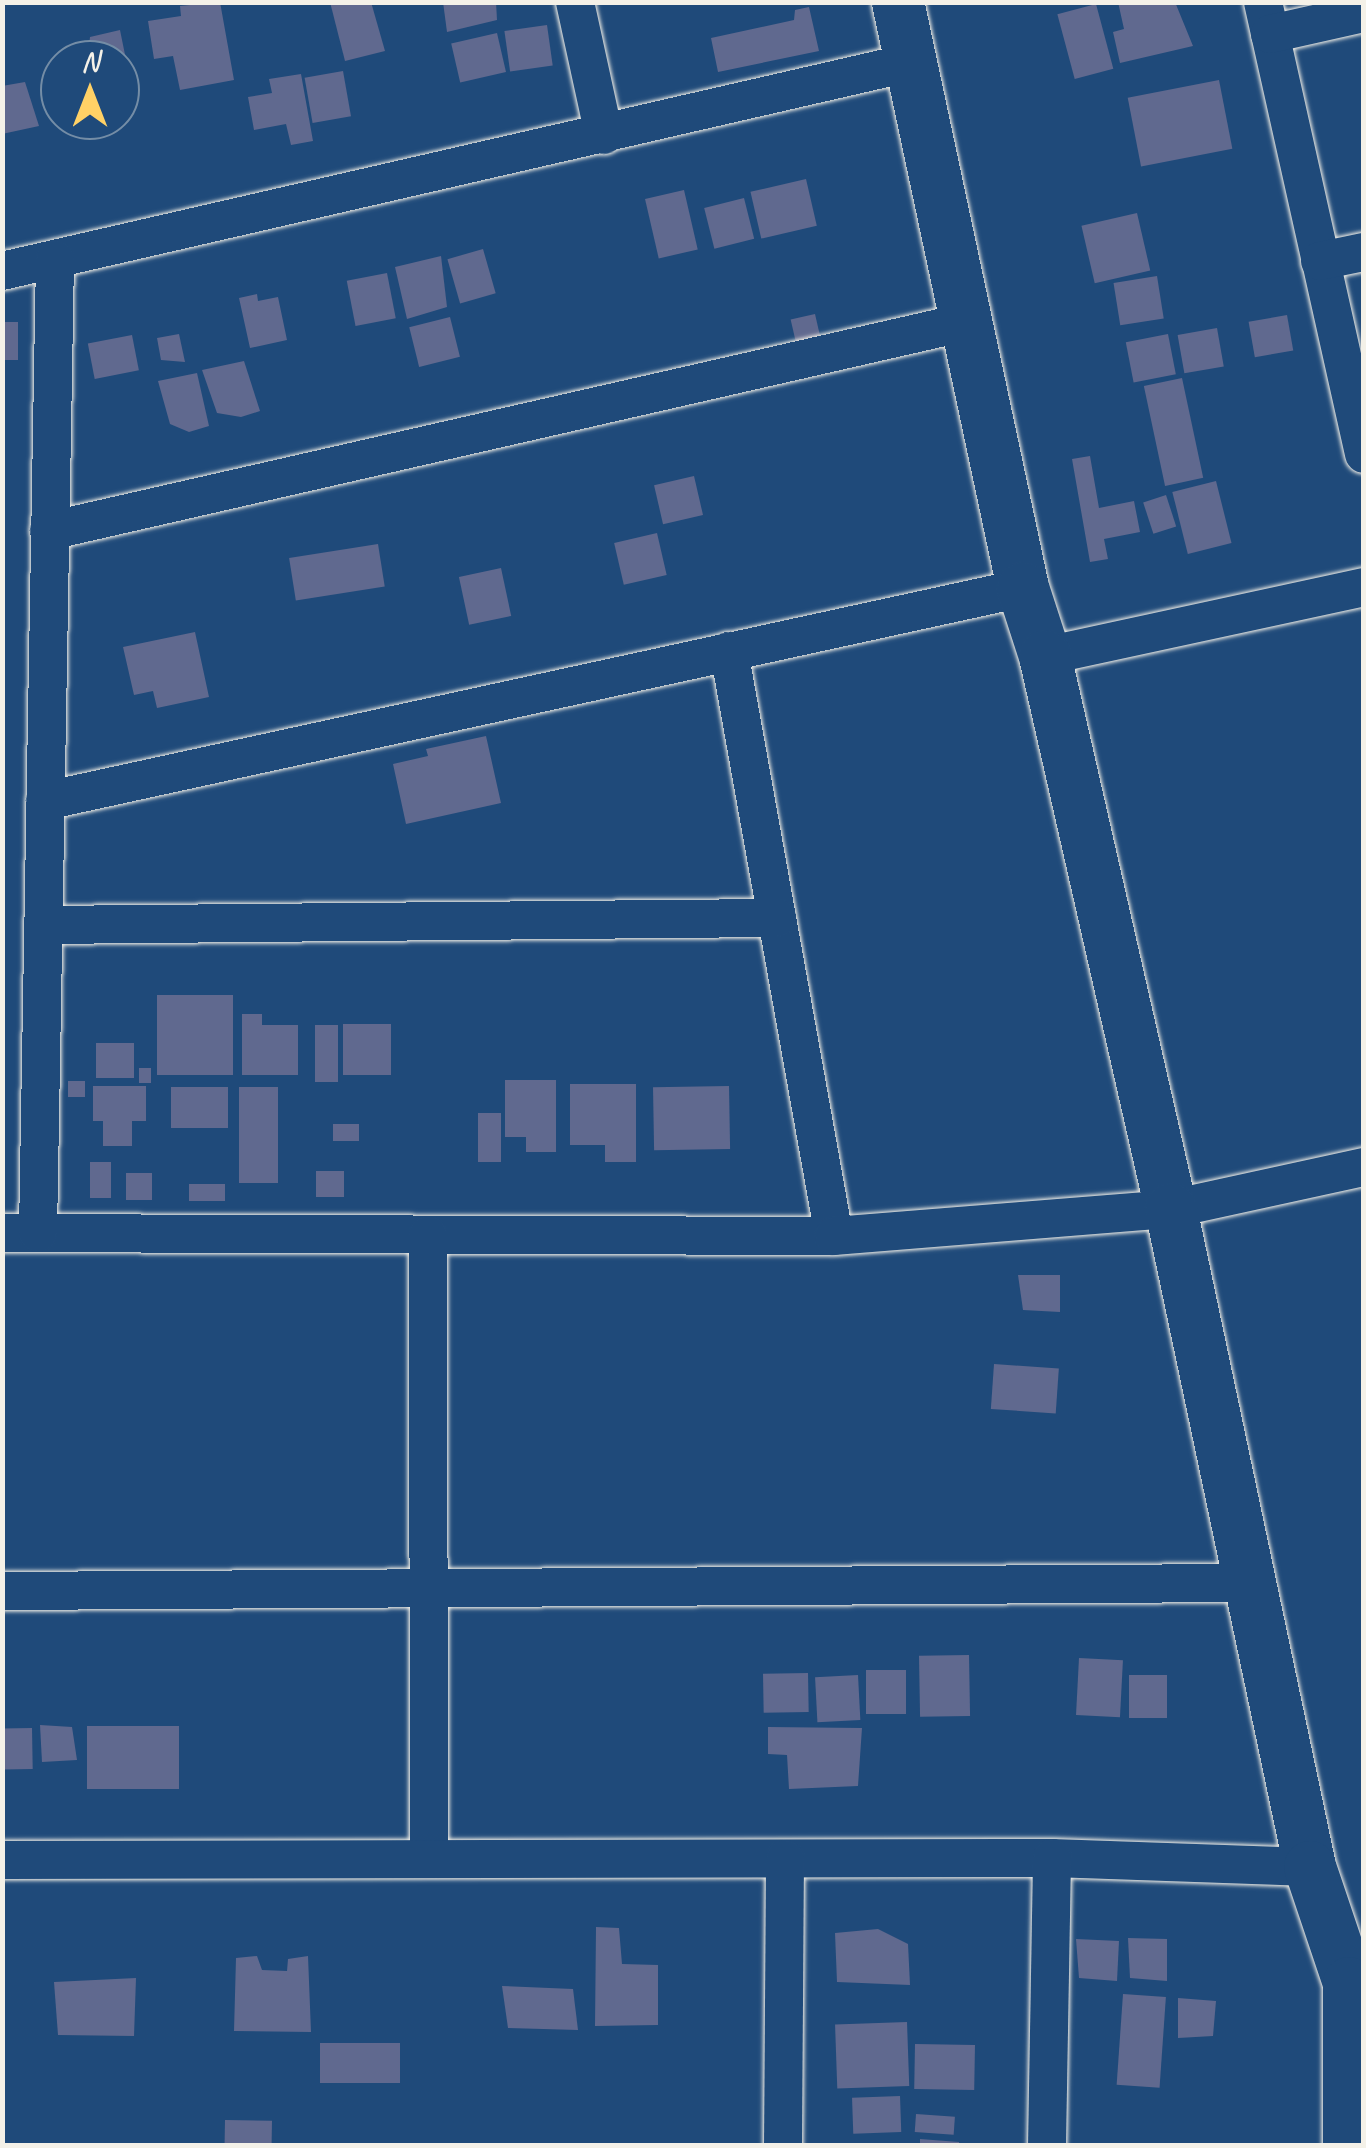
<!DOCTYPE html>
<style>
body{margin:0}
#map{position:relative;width:1366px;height:2148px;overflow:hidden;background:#1f4a7a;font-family:Caveat,sans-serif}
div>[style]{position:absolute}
.building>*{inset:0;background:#60698f;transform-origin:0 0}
.roads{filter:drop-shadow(0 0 2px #f4f1e8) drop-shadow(0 0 2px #f4f1e8)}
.street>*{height:38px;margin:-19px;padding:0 19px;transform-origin:19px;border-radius:19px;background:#1f4a7a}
.secondary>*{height:52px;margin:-26px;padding:0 26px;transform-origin:26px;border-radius:26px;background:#1f4a7a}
span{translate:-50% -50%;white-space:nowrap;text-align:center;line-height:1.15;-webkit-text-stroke:10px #1f4a7a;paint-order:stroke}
.frame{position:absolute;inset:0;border:5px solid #f4f1e8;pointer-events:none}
.north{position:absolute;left:40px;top:40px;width:100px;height:100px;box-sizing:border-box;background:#1f4a7a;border:2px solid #748da6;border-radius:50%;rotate:0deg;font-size:28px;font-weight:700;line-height:40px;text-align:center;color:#f4f1e8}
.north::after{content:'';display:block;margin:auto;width:35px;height:45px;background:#ffd166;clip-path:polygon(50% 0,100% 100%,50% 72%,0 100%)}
</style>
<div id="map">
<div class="building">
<div style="clip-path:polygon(220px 2px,234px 80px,180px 90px,173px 56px,154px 59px,148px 21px,181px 16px,180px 6px)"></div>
<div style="clip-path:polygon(330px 2px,371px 2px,385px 51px,345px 61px)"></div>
<div style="clip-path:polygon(443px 2px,496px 2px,497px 20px,447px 32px)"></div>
<div style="clip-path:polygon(1118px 2px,1175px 2px,1193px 46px,1120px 63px,1113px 32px,1124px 29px)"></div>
<div style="left:1096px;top:4px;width:67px;height:40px;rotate:75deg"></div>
<div style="clip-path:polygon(809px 7px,819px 51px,718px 72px,711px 38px,794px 20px,795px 10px)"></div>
<div style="left:547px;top:25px;width:41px;height:43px;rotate:82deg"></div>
<div style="clip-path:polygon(120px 30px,134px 99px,120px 103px,120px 60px,71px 58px,88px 55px,90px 37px)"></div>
<div style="left:497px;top:33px;width:40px;height:47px;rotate:77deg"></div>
<div style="left:343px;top:71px;width:46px;height:39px;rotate:80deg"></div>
<div style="clip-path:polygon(301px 74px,313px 141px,291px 145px,286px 124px,254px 130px,248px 97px,272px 93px,269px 79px)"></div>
<div style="left:1219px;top:80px;width:70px;height:93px;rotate:79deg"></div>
<div style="clip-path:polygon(25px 82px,39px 126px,2px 134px,2px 86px)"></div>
<div style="left:806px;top:179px;width:48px;height:57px;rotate:77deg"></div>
<div style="left:684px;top:190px;width:61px;height:40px;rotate:77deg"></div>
<div style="left:744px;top:198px;width:42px;height:41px;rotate:76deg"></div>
<div style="left:1137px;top:213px;width:59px;height:57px;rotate:77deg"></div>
<div style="left:483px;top:249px;width:46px;height:37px;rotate:74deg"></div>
<div style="clip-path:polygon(441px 256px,447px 307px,407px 319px,395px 267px)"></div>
<div style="left:387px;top:273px;width:46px;height:41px;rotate:79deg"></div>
<div style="left:1157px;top:276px;width:43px;height:44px;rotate:81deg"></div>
<div style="clip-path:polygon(257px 294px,258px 301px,278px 297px,287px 340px,250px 348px,239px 298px)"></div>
<div style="left:815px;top:314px;width:23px;height:25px;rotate:77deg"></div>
<div style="left:1287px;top:315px;width:36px;height:39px;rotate:80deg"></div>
<div style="left:450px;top:317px;width:41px;height:42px;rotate:76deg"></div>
<div style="left:2px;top:322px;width:16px;height:38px"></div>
<div style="left:1217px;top:328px;width:39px;height:40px;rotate:80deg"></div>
<div style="clip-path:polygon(179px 334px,185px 362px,161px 360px,157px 338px)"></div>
<div style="left:1168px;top:334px;width:41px;height:43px;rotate:79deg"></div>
<div style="left:132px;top:335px;width:36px;height:45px;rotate:79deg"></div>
<div style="clip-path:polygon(244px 361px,260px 411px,241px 417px,217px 413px,202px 370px)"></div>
<div style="clip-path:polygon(197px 373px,209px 426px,189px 432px,170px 424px,158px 381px)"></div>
<div style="left:1182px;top:378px;width:102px;height:39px;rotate:78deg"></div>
<div style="clip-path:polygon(1090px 456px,1099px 508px,1134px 501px,1140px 532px,1104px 539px,1108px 559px,1090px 562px,1072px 459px)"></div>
<div style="left:694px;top:476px;width:40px;height:41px;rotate:77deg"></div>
<div style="left:1216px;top:481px;width:64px;height:45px;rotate:76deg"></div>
<div style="left:1166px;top:495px;width:33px;height:24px;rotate:72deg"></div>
<div style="left:657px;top:533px;width:43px;height:44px;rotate:77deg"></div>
<div style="left:378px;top:544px;width:43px;height:90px;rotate:81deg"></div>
<div style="left:501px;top:568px;width:49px;height:43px;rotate:78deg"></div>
<div style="clip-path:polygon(195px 632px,209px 697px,157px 708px,153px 691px,134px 695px,123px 647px)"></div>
<div style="clip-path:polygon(486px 736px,501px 803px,406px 824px,393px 764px,428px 756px,426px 749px)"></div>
<div style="left:157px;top:995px;width:76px;height:80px"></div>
<div style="clip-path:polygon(242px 1014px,262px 1014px,262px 1025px,298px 1025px,298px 1075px,242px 1075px)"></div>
<div style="left:343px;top:1024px;width:48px;height:51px"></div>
<div style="left:315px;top:1025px;width:23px;height:57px"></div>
<div style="left:96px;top:1043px;width:38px;height:35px"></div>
<div style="left:139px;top:1068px;width:12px;height:15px"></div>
<div style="clip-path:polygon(505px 1080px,556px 1080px,556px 1152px,526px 1152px,526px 1137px,505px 1137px)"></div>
<div style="left:68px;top:1081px;width:17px;height:16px"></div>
<div style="clip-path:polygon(570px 1084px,636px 1084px,636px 1162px,605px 1162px,605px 1145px,570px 1145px)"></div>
<div style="clip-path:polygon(93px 1086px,146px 1086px,146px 1121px,132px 1121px,132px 1146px,103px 1146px,103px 1121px,93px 1121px)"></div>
<div style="left:729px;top:1086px;width:63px;height:76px;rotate:89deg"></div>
<div style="left:171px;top:1087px;width:57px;height:41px"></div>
<div style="left:239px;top:1087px;width:39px;height:96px"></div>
<div style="left:478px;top:1113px;width:23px;height:49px"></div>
<div style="left:333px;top:1124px;width:26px;height:17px"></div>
<div style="left:90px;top:1162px;width:21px;height:36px"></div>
<div style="left:316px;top:1171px;width:28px;height:26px"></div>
<div style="left:126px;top:1173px;width:26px;height:27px"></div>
<div style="left:189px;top:1184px;width:36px;height:17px"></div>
<div style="clip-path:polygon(1018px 1275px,1060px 1275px,1060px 1312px,1023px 1310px)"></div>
<div style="left:994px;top:1364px;width:65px;height:45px;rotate:4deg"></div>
<div style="left:969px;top:1655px;width:61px;height:50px;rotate:89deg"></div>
<div style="left:1079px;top:1658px;width:44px;height:57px;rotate:3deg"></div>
<div style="left:866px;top:1670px;width:40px;height:44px"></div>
<div style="left:808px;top:1673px;width:39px;height:45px;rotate:89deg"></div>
<div style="left:858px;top:1675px;width:45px;height:43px;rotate:87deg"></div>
<div style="left:1129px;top:1675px;width:38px;height:43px"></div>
<div style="clip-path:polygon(40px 1725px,72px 1727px,77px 1760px,42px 1762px)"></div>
<div style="left:87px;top:1726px;width:92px;height:63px"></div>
<div style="clip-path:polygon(768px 1727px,862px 1728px,858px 1786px,789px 1789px,787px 1755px,768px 1754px)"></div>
<div style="left:32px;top:1728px;width:41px;height:30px;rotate:89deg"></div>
<div style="clip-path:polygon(596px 1927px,619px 1928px,622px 1964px,658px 1965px,658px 2025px,595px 2026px)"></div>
<div style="clip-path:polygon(878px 1929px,908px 1944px,910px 1985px,837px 1982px,835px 1933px)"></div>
<div style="clip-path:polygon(1128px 1938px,1167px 1939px,1167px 1981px,1130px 1978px)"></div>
<div style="clip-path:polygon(1076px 1939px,1119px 1941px,1117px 1981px,1079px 1978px)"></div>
<div style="clip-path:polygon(257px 1956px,262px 1970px,287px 1971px,288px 1959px,308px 1956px,311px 2032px,234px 2031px,236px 1958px)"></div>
<div style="clip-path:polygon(136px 1978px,134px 2036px,58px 2035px,54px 1982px)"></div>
<div style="clip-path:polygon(502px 1986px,573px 1989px,578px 2030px,508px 2028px)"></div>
<div style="left:1123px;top:1994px;width:43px;height:91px;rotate:4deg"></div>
<div style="clip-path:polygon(1178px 1998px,1216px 2001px,1213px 2036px,1178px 2038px)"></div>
<div style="left:907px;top:2022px;width:64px;height:72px;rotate:88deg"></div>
<div style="left:400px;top:2043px;width:40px;height:80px;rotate:90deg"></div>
<div style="left:915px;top:2044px;width:60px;height:45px;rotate:1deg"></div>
<div style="left:900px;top:2096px;width:36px;height:48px;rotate:88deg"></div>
<div style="left:916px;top:2114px;width:39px;height:18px;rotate:4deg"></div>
<div style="left:225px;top:2120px;width:47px;height:26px;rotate:1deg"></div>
<div style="clip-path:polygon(920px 2139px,959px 2142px,959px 2146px,920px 2146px)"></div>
</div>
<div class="roads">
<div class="street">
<div style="left:575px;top:2px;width:136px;rotate:77.7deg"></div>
<div style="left:1263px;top:2px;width:463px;rotate:77.4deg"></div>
<div style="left:1270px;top:34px;width:96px;rotate:-12.6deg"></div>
<div style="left:1320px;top:261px;width:45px;rotate:-11.6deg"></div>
<div style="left:2px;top:271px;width:930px;rotate:-12.93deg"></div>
<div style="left:49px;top:531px;width:941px;rotate:-12.84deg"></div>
<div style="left:729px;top:651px;width:594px;rotate:79.82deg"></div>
<div style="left:1045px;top:656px;width:326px;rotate:-12.2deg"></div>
<div style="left:45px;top:801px;width:1001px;rotate:-12.29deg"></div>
<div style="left:43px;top:925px;width:734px;rotate:-0.55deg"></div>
<div style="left:2px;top:1233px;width:832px;rotate:0.21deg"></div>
<div style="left:834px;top:1236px;width:338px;rotate:-4.6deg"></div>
<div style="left:1171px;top:1209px;width:198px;rotate:-12.3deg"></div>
<div style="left:38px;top:1233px;width:974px;rotate:-89deg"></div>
<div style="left:428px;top:1235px;width:624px;rotate:89.91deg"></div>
<div style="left:2px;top:1591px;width:1248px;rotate:-0.37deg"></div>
<div style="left:2px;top:1860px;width:1050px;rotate:-0.11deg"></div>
<div style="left:1052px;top:1858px;width:258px;rotate:2deg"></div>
<div style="left:783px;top:2146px;width:287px;rotate:-89.6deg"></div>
<div style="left:1047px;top:2146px;width:288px;rotate:-89deg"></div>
</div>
<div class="secondary">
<div style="left:898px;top:2px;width:599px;rotate:77.96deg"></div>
<div style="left:1023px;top:588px;width:71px;rotate:72.1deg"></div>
<div style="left:1045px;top:656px;width:567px;rotate:77.16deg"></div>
<div style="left:1171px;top:1209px;width:673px;rotate:78.07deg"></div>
<div style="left:1310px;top:1867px;width:122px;rotate:71.4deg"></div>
<div style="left:1349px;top:1983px;width:163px;rotate:90deg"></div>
</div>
</div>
<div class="frame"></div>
<div class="north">N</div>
</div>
